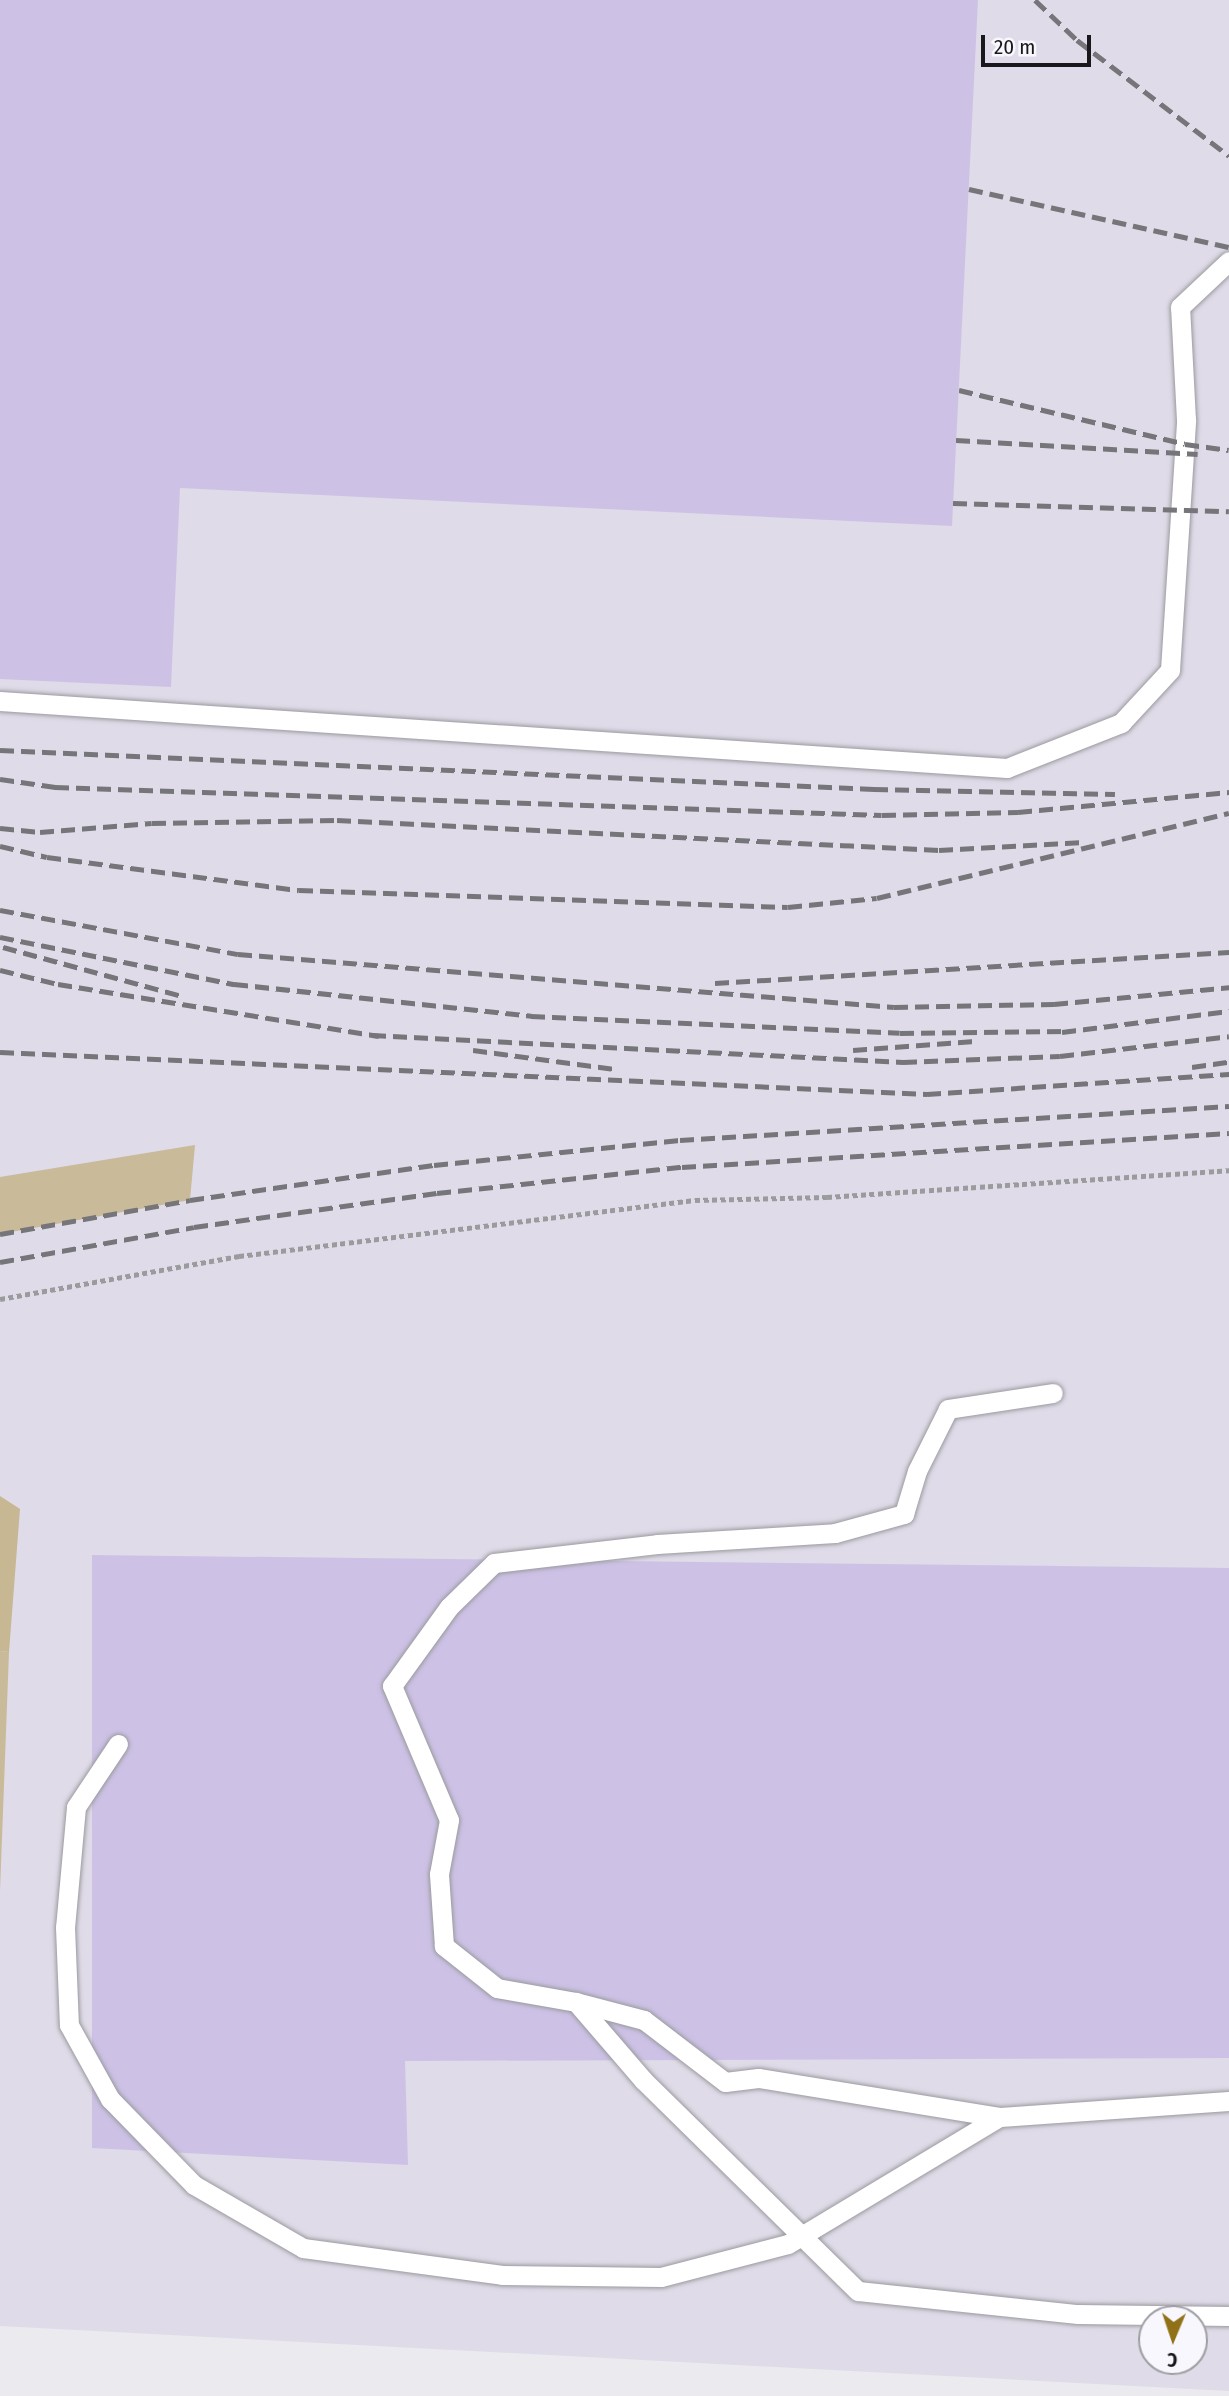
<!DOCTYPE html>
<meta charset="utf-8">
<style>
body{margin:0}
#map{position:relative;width:1229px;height:2396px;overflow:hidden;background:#ebeaef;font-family:"Fira Sans Condensed",sans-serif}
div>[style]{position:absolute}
.built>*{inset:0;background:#dfdbe8}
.green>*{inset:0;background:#c9ba99}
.forest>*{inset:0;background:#c7b793}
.building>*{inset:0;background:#cdc2e6}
.path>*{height:4.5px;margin-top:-2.25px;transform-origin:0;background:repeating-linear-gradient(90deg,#9b9b9e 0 5px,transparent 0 8.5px)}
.roads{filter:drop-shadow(0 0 2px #9b9a9f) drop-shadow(0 0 2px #9b9a9f)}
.lane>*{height:19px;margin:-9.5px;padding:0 9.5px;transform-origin:9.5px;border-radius:9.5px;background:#fff}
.rail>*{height:5px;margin-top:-2.5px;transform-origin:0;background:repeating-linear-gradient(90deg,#767579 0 14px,transparent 0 21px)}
span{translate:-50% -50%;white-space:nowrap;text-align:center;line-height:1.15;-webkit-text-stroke:6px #f8f7fd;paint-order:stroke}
.north{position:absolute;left:1138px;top:2305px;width:70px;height:70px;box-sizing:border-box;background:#f8f7fd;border:2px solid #9f9ea3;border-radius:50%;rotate:182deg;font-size:19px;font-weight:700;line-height:28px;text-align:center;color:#19191b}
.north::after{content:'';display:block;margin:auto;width:24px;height:32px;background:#917117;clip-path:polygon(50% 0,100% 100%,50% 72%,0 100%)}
.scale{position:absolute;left:981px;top:35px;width:110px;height:32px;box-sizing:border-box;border:4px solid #19191b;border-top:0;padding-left:9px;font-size:21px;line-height:24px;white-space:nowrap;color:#19191b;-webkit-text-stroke:5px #f8f7fd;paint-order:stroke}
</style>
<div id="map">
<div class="built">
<div style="clip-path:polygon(evenodd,0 0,1229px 0,1229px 2391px,0 2326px,0 0,1152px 2319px,1194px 2319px,1194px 2361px,1152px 2361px,1152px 2319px)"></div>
</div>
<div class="green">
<div style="clip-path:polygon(195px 1145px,190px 1200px,0 1234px,0 1177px)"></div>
<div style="clip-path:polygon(0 1651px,9px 1652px,0 1891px)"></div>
</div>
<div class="forest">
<div style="clip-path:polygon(0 1496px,20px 1509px,9px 1652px,0 1651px)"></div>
</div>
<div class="building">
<div style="clip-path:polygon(0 0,978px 0,952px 526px,180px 488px,171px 687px,0 679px)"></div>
<div style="clip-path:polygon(92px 1555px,1229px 1568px,1229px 2058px,405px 2061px,408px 2165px,92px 2148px)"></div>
</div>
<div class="path">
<div style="left:0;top:1299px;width:243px;rotate:-10.2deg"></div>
<div style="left:239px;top:1256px;width:459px;rotate:-7deg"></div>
<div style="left:695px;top:1200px;width:132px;rotate:-1.3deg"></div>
<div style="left:827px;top:1197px;width:403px;rotate:-3.8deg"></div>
</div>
<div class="roads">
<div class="lane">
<div style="left:0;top:701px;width:1009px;rotate:3.81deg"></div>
<div style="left:1007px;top:768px;width:123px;rotate:-21.5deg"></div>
<div style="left:1121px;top:723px;width:72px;rotate:-47.2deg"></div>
<div style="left:1170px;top:670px;width:251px;rotate:-86.3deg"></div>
<div style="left:1186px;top:420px;width:113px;rotate:-93deg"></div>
<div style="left:1180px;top:307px;width:67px;rotate:-43.2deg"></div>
<div style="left:118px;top:1744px;width:76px;rotate:123.7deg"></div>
<div style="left:76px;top:1807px;width:121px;rotate:95.2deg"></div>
<div style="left:65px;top:1927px;width:98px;rotate:87.7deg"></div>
<div style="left:69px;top:2025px;width:85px;rotate:61deg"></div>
<div style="left:110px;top:2099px;width:120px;rotate:45.7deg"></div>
<div style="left:194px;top:2185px;width:126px;rotate:30deg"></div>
<div style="left:303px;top:2248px;width:201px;rotate:7.7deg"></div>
<div style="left:502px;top:2275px;width:159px;rotate:0.7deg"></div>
<div style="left:661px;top:2277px;width:131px;rotate:-14.6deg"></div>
<div style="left:788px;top:2244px;width:246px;rotate:-31deg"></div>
<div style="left:999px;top:2117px;width:231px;rotate:-4deg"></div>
<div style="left:576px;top:2002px;width:103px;rotate:49.3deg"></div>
<div style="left:643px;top:2080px;width:301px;rotate:44.5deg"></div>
<div style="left:858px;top:2291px;width:221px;rotate:6deg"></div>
<div style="left:1078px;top:2314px;width:151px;rotate:0.8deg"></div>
<div style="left:999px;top:2117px;width:244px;rotate:-170.8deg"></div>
<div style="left:758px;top:2078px;width:33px;rotate:173deg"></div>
<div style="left:725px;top:2082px;width:102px;rotate:-142.6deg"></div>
<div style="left:644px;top:2020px;width:70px;rotate:-165.2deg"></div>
<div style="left:576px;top:2002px;width:80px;rotate:-170deg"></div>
<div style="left:497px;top:1988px;width:68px;rotate:-141.6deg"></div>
<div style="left:444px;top:1946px;width:72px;rotate:-94deg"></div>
<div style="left:439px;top:1874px;width:55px;rotate:-79.5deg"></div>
<div style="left:449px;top:1820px;width:146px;rotate:-113deg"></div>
<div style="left:392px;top:1686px;width:97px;rotate:-54.2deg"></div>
<div style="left:449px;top:1607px;width:63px;rotate:-44.4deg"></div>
<div style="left:494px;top:1563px;width:164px;rotate:-6.6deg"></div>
<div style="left:657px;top:1544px;width:178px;rotate:-3.5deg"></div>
<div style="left:835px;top:1533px;width:72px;rotate:-15.4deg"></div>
<div style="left:904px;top:1514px;width:45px;rotate:-73.2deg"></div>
<div style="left:917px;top:1471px;width:69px;rotate:-63.4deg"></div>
<div style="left:948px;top:1409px;width:106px;rotate:-8.7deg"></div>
</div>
</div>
<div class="rail">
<div style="left:1035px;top:0;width:58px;rotate:43.6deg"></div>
<div style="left:1077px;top:40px;width:191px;rotate:37.3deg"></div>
<div style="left:969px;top:189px;width:266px;rotate:12.6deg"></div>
<div style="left:959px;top:390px;width:232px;rotate:13.4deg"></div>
<div style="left:1185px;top:444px;width:44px;rotate:7.8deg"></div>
<div style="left:956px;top:440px;width:242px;rotate:3.3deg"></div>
<div style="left:953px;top:503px;width:276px;rotate:1.7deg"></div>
<div style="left:0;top:750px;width:875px;rotate:2.55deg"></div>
<div style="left:874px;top:789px;width:241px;rotate:1.2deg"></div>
<div style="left:0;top:779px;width:56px;rotate:8.3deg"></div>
<div style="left:55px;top:787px;width:827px;rotate:1.94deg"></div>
<div style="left:882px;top:815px;width:136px;rotate:-1.3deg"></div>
<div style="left:1018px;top:812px;width:212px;rotate:-5.4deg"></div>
<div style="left:0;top:828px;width:40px;rotate:5.7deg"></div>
<div style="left:40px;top:832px;width:112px;rotate:-4.6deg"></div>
<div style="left:152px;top:823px;width:185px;rotate:-0.9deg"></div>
<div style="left:337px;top:820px;width:603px;rotate:2.85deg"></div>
<div style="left:939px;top:850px;width:145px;rotate:-3.2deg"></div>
<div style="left:0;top:846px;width:48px;rotate:13.2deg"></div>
<div style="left:47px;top:857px;width:254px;rotate:7.5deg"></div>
<div style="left:299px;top:890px;width:489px;rotate:2deg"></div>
<div style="left:788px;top:907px;width:89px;rotate:-5.8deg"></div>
<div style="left:877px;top:898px;width:362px;rotate:-13.6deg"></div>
<div style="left:0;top:910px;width:242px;rotate:10.5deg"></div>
<div style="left:238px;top:954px;width:658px;rotate:4.62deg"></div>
<div style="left:894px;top:1007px;width:160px;rotate:-1.1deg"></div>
<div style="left:1054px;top:1004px;width:176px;rotate:-5.5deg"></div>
<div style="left:0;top:937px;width:239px;rotate:11.4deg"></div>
<div style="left:234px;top:984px;width:299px;rotate:6.1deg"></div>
<div style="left:531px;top:1016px;width:369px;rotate:2.6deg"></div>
<div style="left:900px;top:1033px;width:171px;rotate:-0.7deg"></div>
<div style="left:3px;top:947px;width:186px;rotate:15.3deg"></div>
<div style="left:0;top:970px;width:60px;rotate:13.6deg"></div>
<div style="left:58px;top:984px;width:325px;rotate:9.2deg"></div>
<div style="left:715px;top:983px;width:515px;rotate:-3.45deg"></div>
<div style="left:1062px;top:1032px;width:168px;rotate:-7.2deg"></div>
<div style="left:372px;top:1035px;width:532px;rotate:2.91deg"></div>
<div style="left:903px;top:1062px;width:157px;rotate:-2.2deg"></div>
<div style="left:1060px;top:1056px;width:170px;rotate:-6.7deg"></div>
<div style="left:473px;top:1050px;width:143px;rotate:7.6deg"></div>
<div style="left:853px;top:1050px;width:122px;rotate:-4.2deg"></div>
<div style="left:0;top:1052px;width:928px;rotate:2.59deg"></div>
<div style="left:927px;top:1094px;width:303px;rotate:-3.8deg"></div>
<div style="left:1192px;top:1067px;width:37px;rotate:-8deg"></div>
<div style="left:0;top:1234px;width:193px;rotate:-10.1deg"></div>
<div style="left:190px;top:1200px;width:246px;rotate:-8.2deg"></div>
<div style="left:434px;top:1165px;width:247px;rotate:-5.8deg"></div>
<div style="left:680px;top:1140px;width:550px;rotate:-3.54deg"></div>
<div style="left:0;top:1262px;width:197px;rotate:-10.2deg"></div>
<div style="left:194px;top:1227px;width:245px;rotate:-8deg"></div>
<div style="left:437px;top:1193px;width:246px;rotate:-6.1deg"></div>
<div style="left:682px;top:1167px;width:548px;rotate:-3.56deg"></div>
</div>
<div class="north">С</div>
<div class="scale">20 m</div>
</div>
